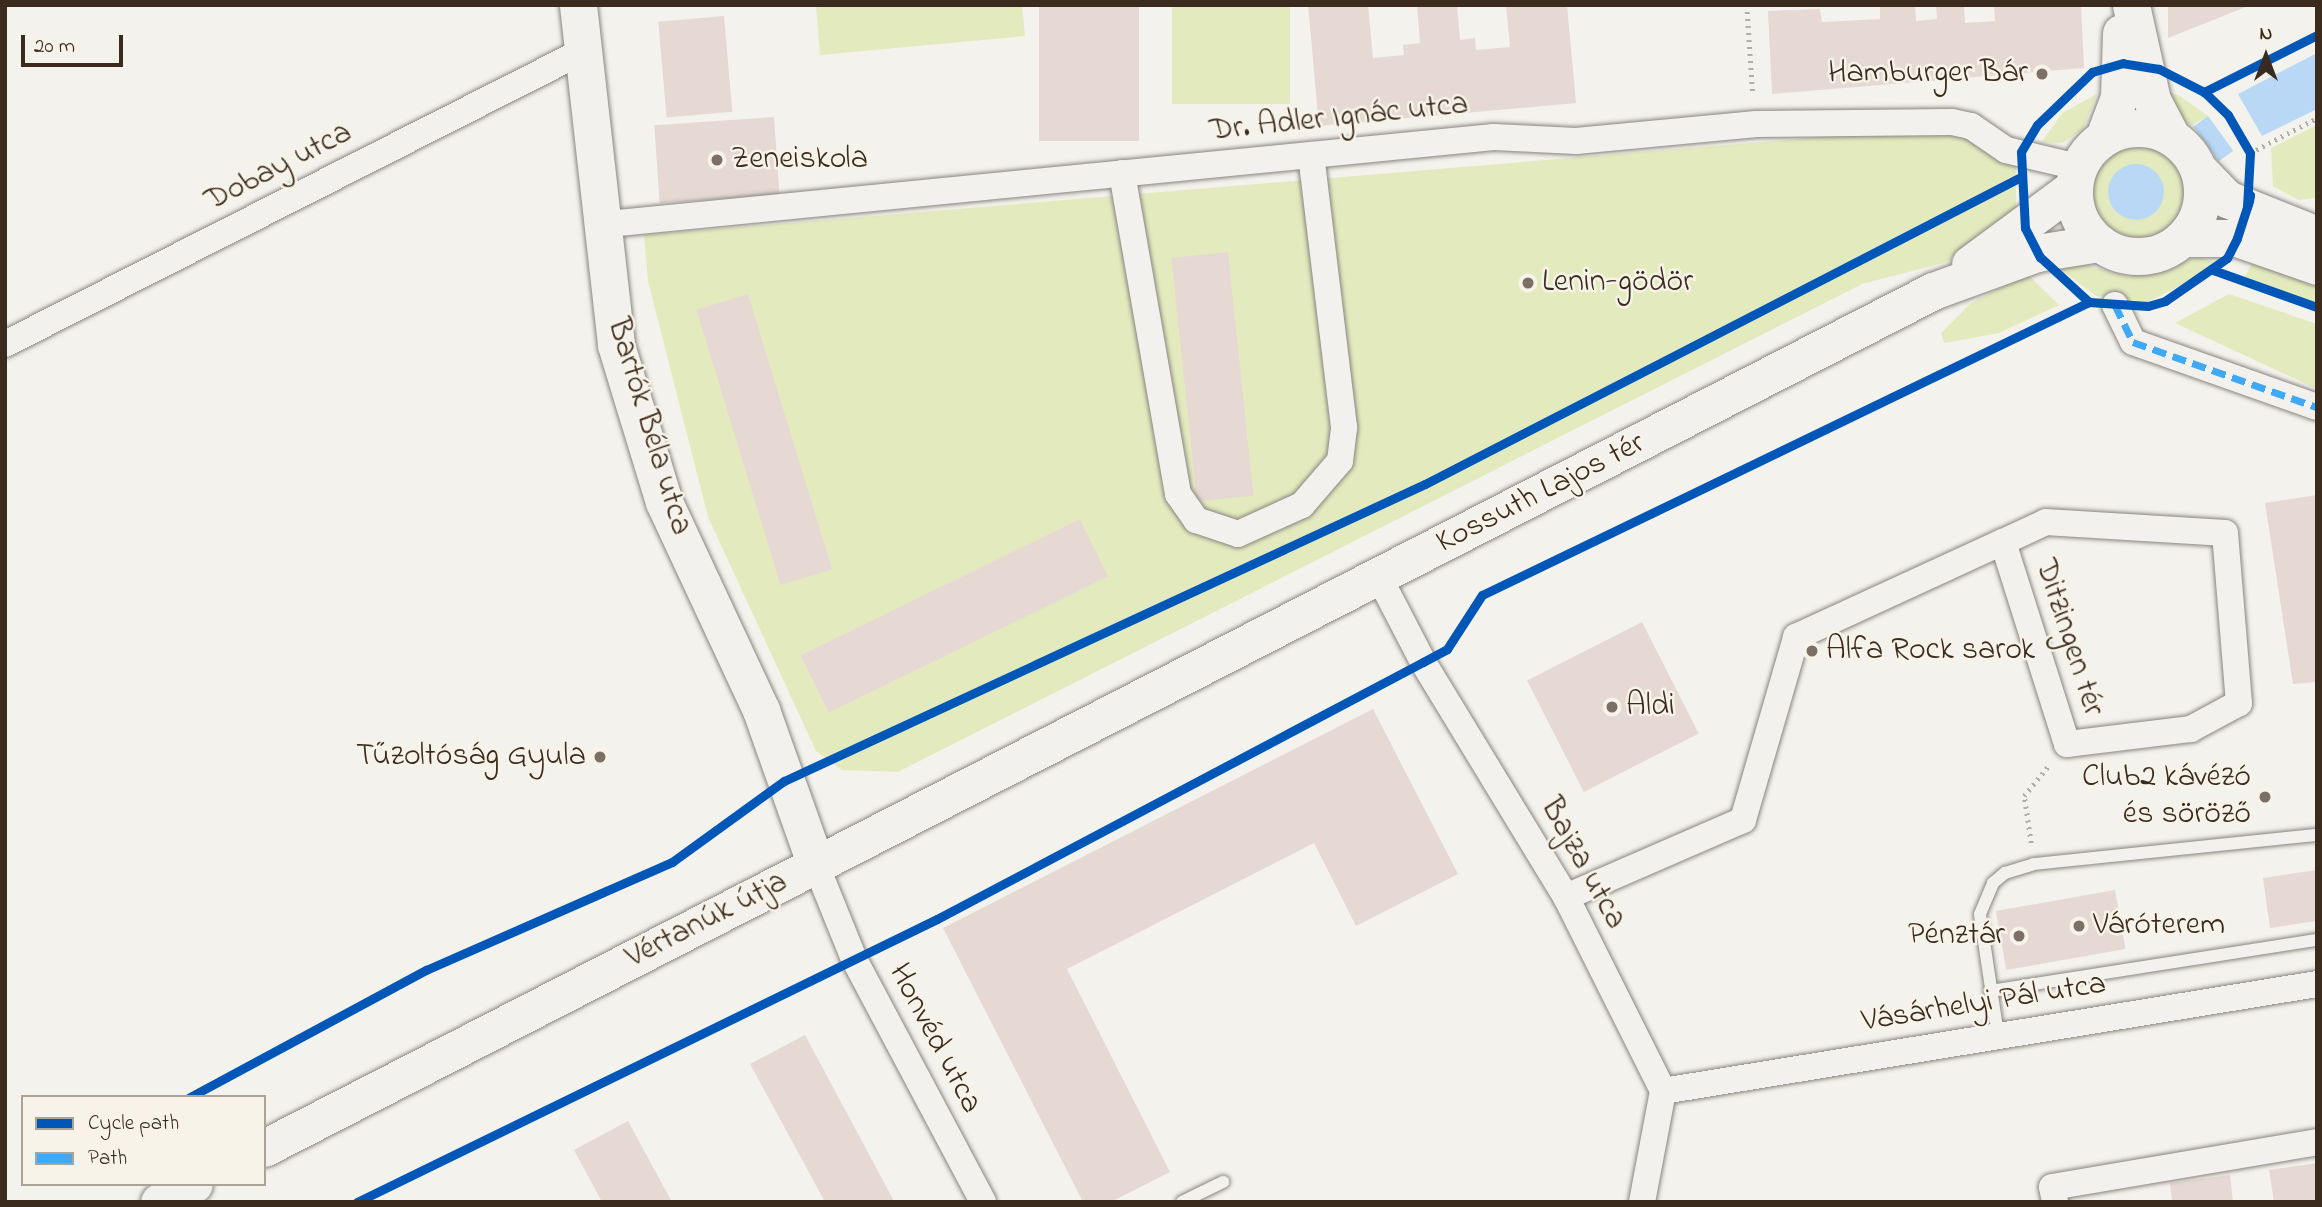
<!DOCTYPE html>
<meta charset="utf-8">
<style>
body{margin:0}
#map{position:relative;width:2322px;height:1207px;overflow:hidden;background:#f4f2ec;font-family:"Indie Flower",sans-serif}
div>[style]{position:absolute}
.green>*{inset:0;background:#e3ebbe;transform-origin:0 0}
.round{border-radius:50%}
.water>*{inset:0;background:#b9d8f6;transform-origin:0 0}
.building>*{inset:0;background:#e6d9d4;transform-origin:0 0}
.path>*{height:4.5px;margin-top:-2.25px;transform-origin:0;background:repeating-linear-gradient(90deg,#b1aeaa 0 2px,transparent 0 7px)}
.roads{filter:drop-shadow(0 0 2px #898580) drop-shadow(0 0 2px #898580)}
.lane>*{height:12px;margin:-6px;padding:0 6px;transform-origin:6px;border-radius:6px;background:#f2f1ed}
.street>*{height:26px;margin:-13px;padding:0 13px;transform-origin:13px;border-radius:13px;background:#f2f1ed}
.secondary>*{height:37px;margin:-18.5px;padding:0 18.5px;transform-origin:18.5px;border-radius:18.5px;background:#f2f1ed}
.secondary>.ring{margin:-18.5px;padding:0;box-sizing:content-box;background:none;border:37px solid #f2f1ed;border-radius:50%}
.quiet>*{height:7px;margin-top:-3.5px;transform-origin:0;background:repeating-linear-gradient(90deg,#3fa9f5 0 14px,transparent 0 21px)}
.cycleway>*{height:9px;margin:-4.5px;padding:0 4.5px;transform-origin:4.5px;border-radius:4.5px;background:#0057b8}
.dots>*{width:19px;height:19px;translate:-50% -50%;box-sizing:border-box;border:4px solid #f7f3e8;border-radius:50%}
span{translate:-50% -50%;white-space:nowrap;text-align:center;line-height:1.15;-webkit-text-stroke:5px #f7f3e8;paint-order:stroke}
.poi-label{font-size:32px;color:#3b2a1e}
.right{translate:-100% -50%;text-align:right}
.left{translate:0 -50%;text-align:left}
.street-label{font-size:32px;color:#3b2a1e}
.frame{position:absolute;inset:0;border:7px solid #3b2a1e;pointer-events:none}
.legend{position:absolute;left:21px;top:1095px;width:245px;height:91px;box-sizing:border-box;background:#f7f3e8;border:2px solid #aca397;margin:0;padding:9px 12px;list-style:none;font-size:21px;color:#3b2a1e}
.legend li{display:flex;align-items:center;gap:14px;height:35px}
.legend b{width:35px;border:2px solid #aca397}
.north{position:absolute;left:2231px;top:21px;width:70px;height:70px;-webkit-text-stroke:5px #f7f3e8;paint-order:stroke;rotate:0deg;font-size:19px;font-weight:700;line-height:28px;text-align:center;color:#3b2a1e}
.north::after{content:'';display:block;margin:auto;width:24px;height:32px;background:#3b2a1e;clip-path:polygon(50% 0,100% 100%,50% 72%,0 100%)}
.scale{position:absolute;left:21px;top:35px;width:102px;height:32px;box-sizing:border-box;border:4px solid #3b2a1e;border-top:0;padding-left:9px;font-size:21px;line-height:24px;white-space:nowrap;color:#3b2a1e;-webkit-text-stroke:5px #f7f3e8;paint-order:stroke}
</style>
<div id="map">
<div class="green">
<div style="clip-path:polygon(816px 5px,1022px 5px,1025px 36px,820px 55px)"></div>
<div style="left:1172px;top:5px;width:118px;height:99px"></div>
<div style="clip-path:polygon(2163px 90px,2180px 96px,2208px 116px,2192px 125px,2183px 120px)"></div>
<div style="clip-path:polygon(2097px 94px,2083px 129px,2062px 143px,2042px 142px,2062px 113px)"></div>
<div style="clip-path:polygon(2317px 125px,2317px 198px,2298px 200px,2273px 186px,2271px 148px)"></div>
<div style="clip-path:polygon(1943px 127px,2016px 159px,2016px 215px,1947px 262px,1862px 284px,898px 772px,842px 770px,816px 751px,708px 517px,648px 281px,644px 235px)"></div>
<div class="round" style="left:2089px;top:144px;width:96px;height:96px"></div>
<div style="clip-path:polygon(2200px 257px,2214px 262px,2211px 270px,2148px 302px,2096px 296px,2057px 267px,2079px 263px,2128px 277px)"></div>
<div style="clip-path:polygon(2254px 261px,2317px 282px,2317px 305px,2242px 281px)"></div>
<div style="clip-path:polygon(2027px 274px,2059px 305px,1999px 333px,1944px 343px,1941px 333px,1971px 303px)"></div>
<div style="clip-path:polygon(2229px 294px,2317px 324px,2317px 389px,2175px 323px)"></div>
</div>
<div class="water">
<div style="clip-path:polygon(2317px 53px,2317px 109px,2262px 136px,2238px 94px)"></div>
<div style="left:2208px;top:116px;width:43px;height:18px;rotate:54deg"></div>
<div class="round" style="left:2108px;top:164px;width:56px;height:56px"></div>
</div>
<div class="building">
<div style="left:1039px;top:5px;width:100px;height:136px"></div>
<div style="clip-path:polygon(1308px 5px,1368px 5px,1373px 58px,1404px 55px,1403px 45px,1420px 43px,1417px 5px,1457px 5px,1460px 40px,1475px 38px,1476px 50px,1510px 47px,1506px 5px,1567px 5px,1576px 103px,1319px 126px)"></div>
<div style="clip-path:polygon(1880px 5px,1915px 5px,1916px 21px,1937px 19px,1936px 5px,1964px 5px,1965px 23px,1995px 21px,1994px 5px,2081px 5px,2084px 68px,1772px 94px,1768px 11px,1820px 9px,1822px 22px,1880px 19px)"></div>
<div style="clip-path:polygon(2168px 5px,2251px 5px,2168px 38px)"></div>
<div style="left:724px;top:16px;width:96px;height:66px;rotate:85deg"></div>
<div style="left:774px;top:117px;width:78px;height:120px;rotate:86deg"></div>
<div style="left:1228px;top:252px;width:245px;height:57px;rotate:84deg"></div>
<div style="left:748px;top:294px;width:288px;height:54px;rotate:73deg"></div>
<div style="clip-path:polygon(2317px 495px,2317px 682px,2293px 684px,2265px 503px)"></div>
<div style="left:1080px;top:519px;width:64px;height:311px;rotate:64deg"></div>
<div style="left:1642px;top:622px;width:125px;height:129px;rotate:63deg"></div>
<div style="clip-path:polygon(1373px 709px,1458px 874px,1356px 926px,1314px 843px,1067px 969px,1170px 1172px,1111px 1202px,1083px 1202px,943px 928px)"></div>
<div style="clip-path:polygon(2317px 870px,2317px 921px,2270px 928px,2263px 878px)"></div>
<div style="left:2115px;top:890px;width:60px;height:121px;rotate:80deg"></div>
<div style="clip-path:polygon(805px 1035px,894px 1201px,892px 1202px,825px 1202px,750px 1064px)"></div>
<div style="clip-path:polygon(628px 1121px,672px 1202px,602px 1202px,574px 1150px)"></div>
<div style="clip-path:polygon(2317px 1163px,2317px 1202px,2274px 1202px,2269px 1170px)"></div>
<div style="clip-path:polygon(2230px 1175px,2233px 1202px,2172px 1202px,2170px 1183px)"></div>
</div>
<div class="path">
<div style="left:1747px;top:5px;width:90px;rotate:86.2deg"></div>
<div style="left:2204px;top:92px;width:127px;rotate:-26.8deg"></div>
<div style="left:2250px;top:153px;width:76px;rotate:-27.6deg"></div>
<div style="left:2031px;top:843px;width:48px;rotate:-98.5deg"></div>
<div style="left:2024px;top:796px;width:38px;rotate:-51deg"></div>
</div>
<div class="roads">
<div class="lane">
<div style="left:1990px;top:991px;width:331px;rotate:-8.9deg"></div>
<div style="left:1998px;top:1035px;width:122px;rotate:-98.5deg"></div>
<div style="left:1980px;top:914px;width:34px;rotate:-67deg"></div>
<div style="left:1993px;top:883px;width:16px;rotate:-40deg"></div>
<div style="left:2005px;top:873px;width:30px;rotate:-17deg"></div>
<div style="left:2034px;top:864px;width:284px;rotate:-5.9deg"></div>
<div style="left:1182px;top:1202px;width:46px;rotate:-26deg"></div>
</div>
<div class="street">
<div style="left:1122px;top:173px;width:326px;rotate:80.1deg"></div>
<div style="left:1178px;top:494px;width:32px;rotate:55deg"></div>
<div style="left:1196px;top:520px;width:44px;rotate:18.4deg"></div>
<div style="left:1238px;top:534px;width:70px;rotate:-24.4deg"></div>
<div style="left:1302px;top:505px;width:58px;rotate:-49.2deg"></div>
<div style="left:1340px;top:461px;width:34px;rotate:-83deg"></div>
<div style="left:1344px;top:427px;width:274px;rotate:-96.9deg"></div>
<div style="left:598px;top:225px;width:900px;rotate:-5.61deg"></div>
<div style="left:1494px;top:137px;width:82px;rotate:2.8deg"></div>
<div style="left:1576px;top:141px;width:181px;rotate:-5.4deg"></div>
<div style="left:1756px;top:124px;width:196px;rotate:-0.6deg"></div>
<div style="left:1952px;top:122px;width:19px;rotate:12deg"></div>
<div style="left:1971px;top:126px;width:42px;rotate:34.4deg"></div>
<div style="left:2006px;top:150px;width:74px;rotate:13.3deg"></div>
<div style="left:2115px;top:305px;width:41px;rotate:64.1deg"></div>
<div style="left:2133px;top:342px;width:195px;rotate:19.5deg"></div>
<div style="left:5px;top:344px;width:648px;rotate:-26.88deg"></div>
<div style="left:2046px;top:522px;width:179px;rotate:3.5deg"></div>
<div style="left:2225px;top:533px;width:171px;rotate:85.3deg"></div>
<div style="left:2239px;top:703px;width:55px;rotate:151.6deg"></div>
<div style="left:2191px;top:729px;width:125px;rotate:173.1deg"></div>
<div style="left:2067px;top:744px;width:212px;rotate:-107.6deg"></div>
<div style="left:2003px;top:542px;width:47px;rotate:-24.9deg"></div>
<div style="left:1379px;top:577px;width:96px;rotate:62.6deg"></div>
<div style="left:1423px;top:662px;width:275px;rotate:58.7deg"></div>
<div style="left:1566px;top:897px;width:217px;rotate:63.4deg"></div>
<div style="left:1663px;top:1091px;width:113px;rotate:100.7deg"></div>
<div style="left:816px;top:865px;width:101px;rotate:68deg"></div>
<div style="left:854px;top:959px;width:275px;rotate:62deg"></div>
<div style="left:1566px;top:897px;width:193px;rotate:-23.5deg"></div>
<div style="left:1743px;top:820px;width:191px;rotate:-73.8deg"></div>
<div style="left:1796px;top:637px;width:228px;rotate:-24.7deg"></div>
<div style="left:1663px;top:1091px;width:663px;rotate:-9.29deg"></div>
<div style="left:2055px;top:1202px;width:15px;rotate:-101deg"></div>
<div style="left:2052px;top:1187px;width:269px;rotate:-9.6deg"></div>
</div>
<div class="secondary">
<div style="left:578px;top:5px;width:342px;rotate:83.6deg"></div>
<div style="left:616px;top:345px;width:164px;rotate:73deg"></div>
<div style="left:664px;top:502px;width:230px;rotate:65deg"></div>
<div style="left:761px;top:710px;width:164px;rotate:70.5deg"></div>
<div style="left:2131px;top:5px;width:97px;rotate:77.5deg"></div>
<div style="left:2152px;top:100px;width:41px;rotate:62.2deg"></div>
<div class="ring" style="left:2074px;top:128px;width:91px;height:91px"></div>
<div style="left:2104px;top:137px;width:43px;rotate:-69.4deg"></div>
<div style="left:2119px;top:97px;width:64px;rotate:-88.2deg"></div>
<div style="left:2199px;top:170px;width:40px;rotate:46deg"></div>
<div style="left:2227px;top:199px;width:97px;rotate:21.8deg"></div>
<div style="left:2183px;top:238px;width:54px"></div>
<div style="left:2237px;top:238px;width:85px;rotate:19.3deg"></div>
<div style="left:1970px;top:264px;width:129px;rotate:-36.5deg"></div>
<div style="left:264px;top:1148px;width:1876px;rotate:-27.18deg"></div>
<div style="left:1933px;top:291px;width:111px;rotate:-20.1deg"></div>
<div style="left:2037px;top:253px;width:63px;rotate:-9.2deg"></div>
<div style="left:159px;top:1202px;width:39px;rotate:-27deg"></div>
</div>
</div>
<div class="quiet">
<div style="left:2115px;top:305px;width:41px;rotate:64.1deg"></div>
<div style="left:2133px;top:342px;width:195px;rotate:19.5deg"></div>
</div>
<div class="cycleway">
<div style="left:2204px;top:92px;width:127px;rotate:-26.8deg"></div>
<div style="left:2213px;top:270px;width:110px;rotate:19.6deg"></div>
<div style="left:190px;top:1097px;width:268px;rotate:-28.3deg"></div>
<div style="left:426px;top:970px;width:269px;rotate:-23.7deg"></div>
<div style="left:672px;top:862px;width:138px;rotate:-35.9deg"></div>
<div style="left:784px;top:781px;width:706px;rotate:-24.86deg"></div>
<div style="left:1425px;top:484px;width:668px;rotate:-27.26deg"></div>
<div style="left:357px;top:1202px;width:645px;rotate:-26.01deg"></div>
<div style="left:937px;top:919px;width:550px;rotate:-27.87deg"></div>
<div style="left:1423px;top:662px;width:27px;rotate:-28deg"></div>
<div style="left:1447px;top:649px;width:64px;rotate:-57.1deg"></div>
<div style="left:1482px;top:595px;width:674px;rotate:-25.77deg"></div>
<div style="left:2089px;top:302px;width:59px;rotate:3.9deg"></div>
<div style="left:2148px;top:306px;width:18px;rotate:-16deg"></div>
<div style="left:2165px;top:301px;width:75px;rotate:-34.7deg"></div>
<div style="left:2227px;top:258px;width:22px;rotate:-63deg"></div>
<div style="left:2237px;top:238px;width:40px;rotate:-72deg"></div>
<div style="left:2249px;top:200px;width:5px;rotate:-79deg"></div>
<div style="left:2250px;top:195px;width:12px;rotate:104deg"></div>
<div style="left:2247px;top:207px;width:54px;rotate:-86.8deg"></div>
<div style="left:2250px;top:153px;width:44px;rotate:-120.1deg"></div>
<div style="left:2228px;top:115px;width:33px;rotate:-136deg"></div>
<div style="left:2204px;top:92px;width:51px;rotate:-152.9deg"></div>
<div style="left:2159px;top:69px;width:36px;rotate:-171deg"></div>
<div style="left:2123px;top:63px;width:32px;rotate:164deg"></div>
<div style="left:2092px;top:72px;width:76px;rotate:136.1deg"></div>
<div style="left:2037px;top:125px;width:31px;rotate:121deg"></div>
<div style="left:2021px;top:152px;width:76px;rotate:87deg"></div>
<div style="left:2025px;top:228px;width:33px;rotate:63deg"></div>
<div style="left:2040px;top:257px;width:67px;rotate:42.6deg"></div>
</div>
<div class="dots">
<div style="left:2042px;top:74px;background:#7c7066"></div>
<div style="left:717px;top:160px;background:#7c7066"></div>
<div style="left:1528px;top:283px;background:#7c7066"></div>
<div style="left:1812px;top:651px;background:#7c7066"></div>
<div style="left:1612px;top:707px;background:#7c7066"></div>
<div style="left:600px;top:757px;background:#7c7066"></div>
<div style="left:2265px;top:797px;background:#7c7066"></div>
<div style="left:2079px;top:926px;background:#7c7066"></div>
<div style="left:2019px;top:936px;background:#7c7066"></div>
</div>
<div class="poi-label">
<span class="right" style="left:2028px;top:74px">Hamburger Bár</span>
<span class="left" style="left:731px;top:160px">Zeneiskola</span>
<span class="left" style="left:1542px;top:283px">Lenin-gödör</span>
<span class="left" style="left:1826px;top:651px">Alfa Rock sarok</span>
<span class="left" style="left:1626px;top:707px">Aldi</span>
<span class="right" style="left:586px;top:757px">Tűzoltóság Gyula</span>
<span class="right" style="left:2251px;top:797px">Club2 kávézó<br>és söröző</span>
<span class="left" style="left:2093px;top:926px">Váróterem</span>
<span class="right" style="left:2005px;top:936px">Pénztár</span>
</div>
<div class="street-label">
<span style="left:1339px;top:119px;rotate:-6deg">Dr. Adler Ignác utca</span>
<span style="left:279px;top:168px;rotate:-27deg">Dobay utca</span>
<span style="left:648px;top:427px;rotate:73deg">Bartók Béla utca</span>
<span style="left:1541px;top:494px;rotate:-27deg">Kossuth Lajos tér</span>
<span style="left:2068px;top:638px;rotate:72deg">Ditzingen tér</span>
<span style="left:1582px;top:864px;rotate:61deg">Bajza utca</span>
<span style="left:707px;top:921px;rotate:-27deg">Vértanúk útja</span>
<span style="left:1984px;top:1004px;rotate:-9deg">Vásárhelyi Pál utca</span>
<span style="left:934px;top:1039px;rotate:62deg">Honvéd utca</span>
</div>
<div class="frame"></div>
<ul class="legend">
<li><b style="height:9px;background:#0057b8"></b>Cycle path</li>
<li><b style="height:9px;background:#3fa9f5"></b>Path</li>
</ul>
<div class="north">N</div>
<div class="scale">20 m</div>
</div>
